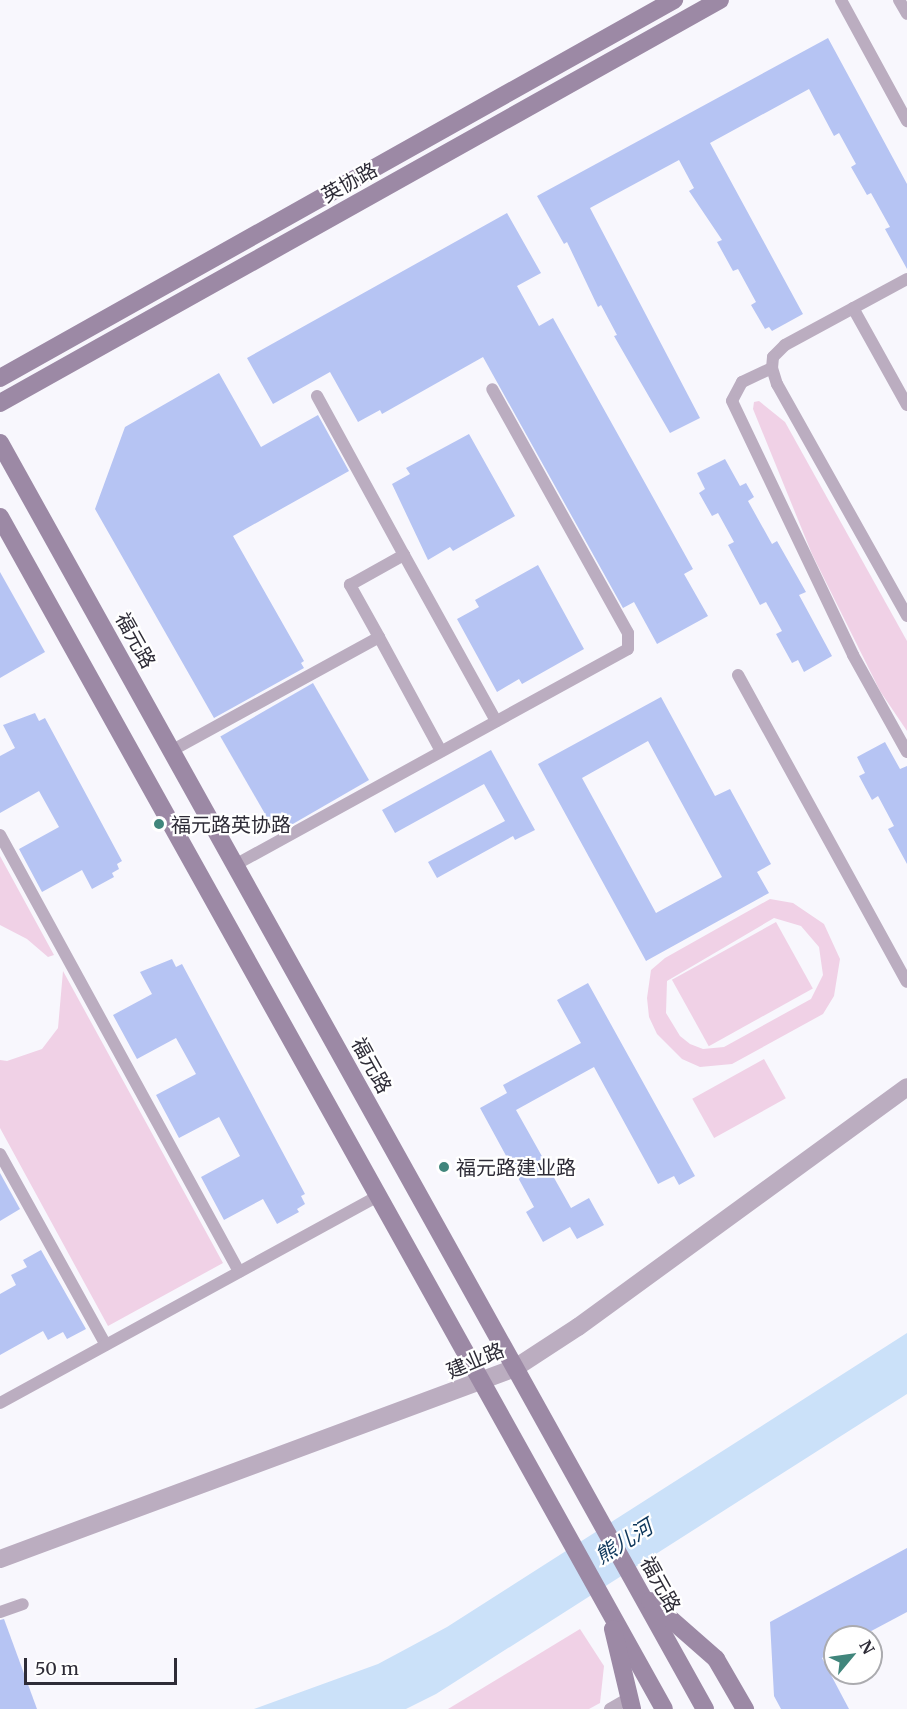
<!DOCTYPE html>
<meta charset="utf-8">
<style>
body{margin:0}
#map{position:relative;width:907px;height:1709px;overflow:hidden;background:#f8f7fd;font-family:Merriweather,"Noto Sans SC",serif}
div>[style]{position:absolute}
.green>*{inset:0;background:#f0d1e6;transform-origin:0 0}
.water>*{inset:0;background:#cbe1f9}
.building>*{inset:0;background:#b6c4f3;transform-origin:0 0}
.lane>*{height:12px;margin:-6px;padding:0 6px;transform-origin:6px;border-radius:6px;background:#bbadc0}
.street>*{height:18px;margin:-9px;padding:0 9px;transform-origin:9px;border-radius:9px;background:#bbadc0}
.secondary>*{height:18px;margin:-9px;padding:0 9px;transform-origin:9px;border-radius:9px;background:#9c89a5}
.dots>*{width:16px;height:16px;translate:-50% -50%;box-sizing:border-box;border:3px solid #fff;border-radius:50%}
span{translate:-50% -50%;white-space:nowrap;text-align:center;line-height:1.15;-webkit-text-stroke:4.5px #fff;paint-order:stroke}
.street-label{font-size:20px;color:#2e2c37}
.poi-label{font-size:20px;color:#2e2c37}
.left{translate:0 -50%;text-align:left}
.water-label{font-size:21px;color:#0e375b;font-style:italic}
.north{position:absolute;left:823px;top:1625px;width:60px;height:60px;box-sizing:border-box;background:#fff;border:2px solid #ababaf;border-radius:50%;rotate:61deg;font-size:16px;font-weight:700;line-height:24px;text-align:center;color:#2e2c37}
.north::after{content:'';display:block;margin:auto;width:21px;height:27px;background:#41867c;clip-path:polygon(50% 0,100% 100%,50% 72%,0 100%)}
.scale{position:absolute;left:24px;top:1658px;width:153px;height:27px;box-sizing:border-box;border:3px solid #2e2c37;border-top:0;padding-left:8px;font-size:18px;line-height:21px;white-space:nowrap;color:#2e2c37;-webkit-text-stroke:4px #fff;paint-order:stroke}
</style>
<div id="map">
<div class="green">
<div style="clip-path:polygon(759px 401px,785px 422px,907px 641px,907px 731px,880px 691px,812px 554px,753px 409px,754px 402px)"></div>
<div style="clip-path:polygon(0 856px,54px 955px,48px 957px,27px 939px,0 925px)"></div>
<div style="clip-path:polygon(evenodd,770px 899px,793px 903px,824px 924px,840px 959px,834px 996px,823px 1014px,732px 1064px,700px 1067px,682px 1059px,657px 1034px,649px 1017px,647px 998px,651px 970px,665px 958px,770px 899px,774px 918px,801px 926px,819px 947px,823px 975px,811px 999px,724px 1047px,703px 1049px,690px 1044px,680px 1036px,666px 1013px,667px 981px,774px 918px)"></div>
<div style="left:776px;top:922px;width:76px;height:119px;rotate:61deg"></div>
<div style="clip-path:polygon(63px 971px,223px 1263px,108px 1326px,0 1128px,0 1060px,7px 1061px,42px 1049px,58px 1028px)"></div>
<div style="left:764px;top:1059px;width:45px;height:82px;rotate:61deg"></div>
<div style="clip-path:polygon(580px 1629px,604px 1666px,600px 1703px,589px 1709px,448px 1709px)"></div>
</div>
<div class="water">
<div style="clip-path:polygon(907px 1333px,907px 1394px,436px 1694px,406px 1709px,254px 1709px,378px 1664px,447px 1627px)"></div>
</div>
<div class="building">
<div style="clip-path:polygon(828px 38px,907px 184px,907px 269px,885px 229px,890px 227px,871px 193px,867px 195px,851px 167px,856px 164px,839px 133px,834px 136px,809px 89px,710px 143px,803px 314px,772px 331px,769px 327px,765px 329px,751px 305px,756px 302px,738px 269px,733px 271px,717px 242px,722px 240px,689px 191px,694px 188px,679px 160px,590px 208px,700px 418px,670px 433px,614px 336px,617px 335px,601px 305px,598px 307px,567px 242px,564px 244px,537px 196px)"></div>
<div style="clip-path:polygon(507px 213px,541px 273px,517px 286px,539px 326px,553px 318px,693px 569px,684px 574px,708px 616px,657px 644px,634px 602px,623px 608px,483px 357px,382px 414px,380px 410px,358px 422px,330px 372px,273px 404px,247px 358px)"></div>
<div style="clip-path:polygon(219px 373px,261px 447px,318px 415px,349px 471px,233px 536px,304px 661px,301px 663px,304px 668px,214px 718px,95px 509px,125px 427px)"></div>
<div style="clip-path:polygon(469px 434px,515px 516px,453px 551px,450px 547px,428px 560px,392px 484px,410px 474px,406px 468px)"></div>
<div style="clip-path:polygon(725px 459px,740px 486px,746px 483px,754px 497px,748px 501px,772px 544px,777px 541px,806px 592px,799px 595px,832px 656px,804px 672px,798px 660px,792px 663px,776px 634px,782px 631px,766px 602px,760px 605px,728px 545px,734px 542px,718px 513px,712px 516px,699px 493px,705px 489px,697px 473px)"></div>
<div style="clip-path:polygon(538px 565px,584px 649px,522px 684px,519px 679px,497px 692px,457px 619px,479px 607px,475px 600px)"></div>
<div style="clip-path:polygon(0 572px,45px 652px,0 678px)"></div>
<div style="left:313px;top:683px;width:112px;height:107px;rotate:60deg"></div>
<div style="clip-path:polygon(evenodd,661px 697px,715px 796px,730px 789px,771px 864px,757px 872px,769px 893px,646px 961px,538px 764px,661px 697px,648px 741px,722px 877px,656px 913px,582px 778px,648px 741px)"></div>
<div style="clip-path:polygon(35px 713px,39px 721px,45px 718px,122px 861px,117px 864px,119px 869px,112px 873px,114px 877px,92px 889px,82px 870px,42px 892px,19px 849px,59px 827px,39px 791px,0 813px,0 756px,15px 748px,3px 725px)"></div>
<div style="clip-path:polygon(885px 742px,900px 769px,907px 766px,907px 864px,888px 829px,894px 826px,878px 796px,872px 800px,859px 776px,865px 773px,857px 757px)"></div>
<div style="clip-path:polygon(491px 750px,535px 830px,515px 840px,513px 836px,437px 878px,428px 862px,505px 821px,484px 784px,395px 833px,382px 810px)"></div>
<div style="clip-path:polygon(172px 959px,176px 967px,182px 964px,305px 1194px,301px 1196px,305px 1204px,297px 1209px,299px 1212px,277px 1224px,263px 1199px,224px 1220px,201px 1177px,240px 1156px,219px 1117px,179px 1138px,156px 1095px,196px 1074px,176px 1038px,137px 1059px,113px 1015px,152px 994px,140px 972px)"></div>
<div style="clip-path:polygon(588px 983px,695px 1176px,679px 1185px,674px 1176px,658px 1184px,594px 1067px,516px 1110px,571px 1208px,589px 1198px,604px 1225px,577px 1239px,570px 1227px,543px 1242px,526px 1212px,534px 1207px,480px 1108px,507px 1093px,503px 1085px,581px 1043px,557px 1000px)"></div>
<div style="clip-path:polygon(0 1173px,20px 1209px,0 1221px)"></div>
<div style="clip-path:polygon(41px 1250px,86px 1329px,67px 1339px,63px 1332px,48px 1340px,43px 1331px,0 1355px,0 1294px,16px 1285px,11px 1275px,27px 1267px,23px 1260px)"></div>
<div style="clip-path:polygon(907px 1548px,907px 1612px,860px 1637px,835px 1637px,835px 1650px,822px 1658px,849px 1709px,781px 1709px,774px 1696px,770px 1622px)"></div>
<div style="clip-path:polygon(4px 1619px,37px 1709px,0 1709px,0 1620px)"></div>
</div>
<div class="lane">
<div style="left:841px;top:0;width:138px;rotate:61.4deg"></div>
<div style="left:899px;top:0;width:16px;rotate:60deg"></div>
<div style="left:907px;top:279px;width:139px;rotate:151.6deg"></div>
<div style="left:785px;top:345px;width:17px;rotate:135deg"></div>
<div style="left:773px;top:357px;width:11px;rotate:95deg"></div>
<div style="left:772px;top:368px;width:17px;rotate:73deg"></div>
<div style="left:777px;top:384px;width:266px;rotate:60.7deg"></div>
<div style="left:853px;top:308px;width:111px;rotate:60.9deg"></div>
<div style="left:772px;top:368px;width:33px;rotate:155deg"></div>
<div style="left:742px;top:382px;width:21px;rotate:118deg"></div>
<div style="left:732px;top:401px;width:281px;rotate:64.5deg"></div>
<div style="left:853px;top:655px;width:111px;rotate:60.9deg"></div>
<div style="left:317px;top:396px;width:181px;rotate:61.3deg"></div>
<div style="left:379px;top:637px;width:130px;rotate:61.5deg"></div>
<div style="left:738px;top:675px;width:350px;rotate:61.2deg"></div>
<div style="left:171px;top:751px;width:237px;rotate:-28.7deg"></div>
<div style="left:379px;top:637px;width:60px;rotate:-119.1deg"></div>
<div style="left:350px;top:585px;width:62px;rotate:-29.1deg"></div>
<div style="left:404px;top:555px;width:190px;rotate:61deg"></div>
<div style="left:0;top:835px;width:498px;rotate:61.3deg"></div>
<div style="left:235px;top:865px;width:448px;rotate:-28.8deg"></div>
<div style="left:628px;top:649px;width:16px;rotate:-90deg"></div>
<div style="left:628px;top:633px;width:279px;rotate:-119.1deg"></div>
<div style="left:0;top:1154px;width:218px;rotate:61deg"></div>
<div style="left:0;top:1403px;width:431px;rotate:-28.7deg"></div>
<div style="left:0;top:1612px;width:24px;rotate:-19deg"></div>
<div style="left:610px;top:1709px;width:22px;rotate:-30deg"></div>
</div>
<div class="street">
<div style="left:0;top:1559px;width:549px;rotate:-20.35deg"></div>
<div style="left:515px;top:1368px;width:75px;rotate:-33.1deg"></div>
<div style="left:578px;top:1327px;width:407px;rotate:-36.1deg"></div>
</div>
<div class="secondary">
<div style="left:0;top:378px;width:773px;rotate:-29.29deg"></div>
<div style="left:0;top:403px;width:825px;rotate:-29.24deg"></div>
<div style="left:0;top:443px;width:1449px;rotate:60.89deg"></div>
<div style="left:0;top:517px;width:1364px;rotate:60.88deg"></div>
<div style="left:650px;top:1601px;width:88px;rotate:41.3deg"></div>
<div style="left:716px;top:1659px;width:58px;rotate:59.9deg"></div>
<div style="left:613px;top:1629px;width:82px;rotate:76.6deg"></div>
</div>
<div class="dots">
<div style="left:159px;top:824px;background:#41867c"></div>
<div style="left:444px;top:1167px;background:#41867c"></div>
</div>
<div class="street-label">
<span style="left:349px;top:182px;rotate:-29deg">英协路</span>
<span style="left:136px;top:640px;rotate:61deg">福元路</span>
<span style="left:372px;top:1065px;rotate:61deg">福元路</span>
<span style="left:475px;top:1360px;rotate:-23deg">建业路</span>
<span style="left:661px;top:1584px;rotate:61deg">福元路</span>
</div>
<div class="poi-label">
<span class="left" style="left:171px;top:824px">福元路英协路</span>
<span class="left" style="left:456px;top:1167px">福元路建业路</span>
</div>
<div class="water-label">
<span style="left:624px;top:1542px;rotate:-32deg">熊儿河</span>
</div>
<div class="north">N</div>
<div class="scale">50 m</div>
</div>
